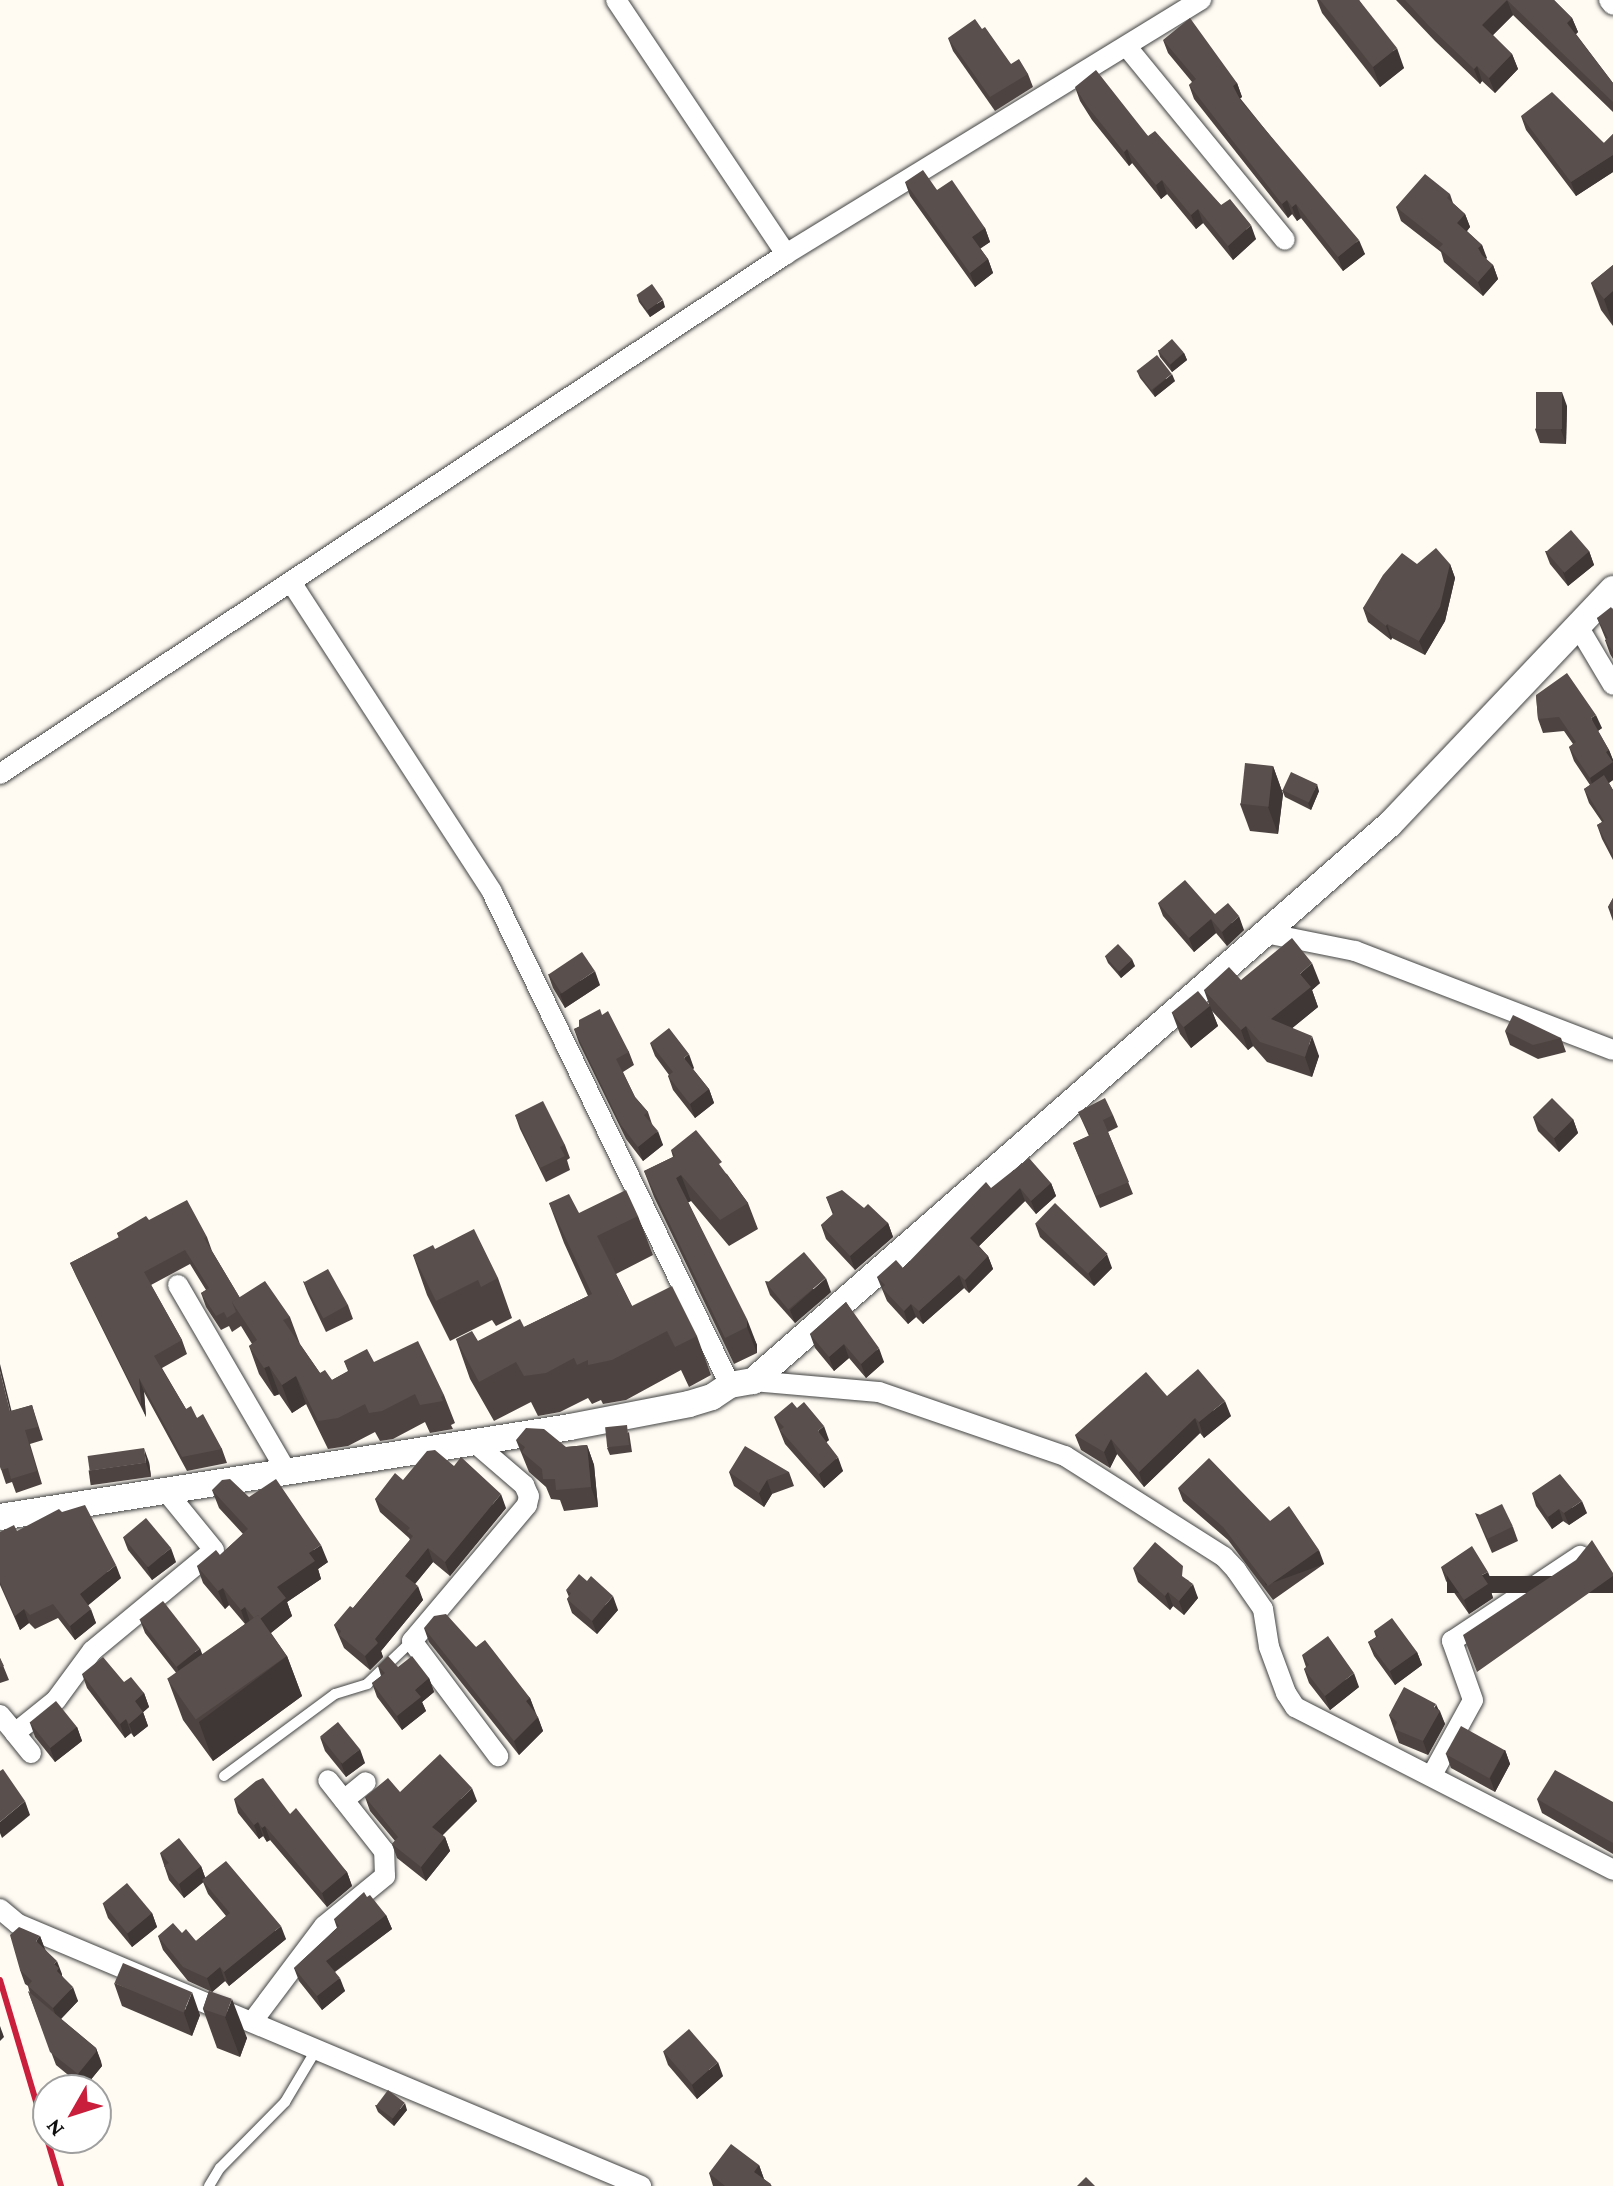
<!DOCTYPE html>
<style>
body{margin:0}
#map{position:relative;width:1613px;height:2186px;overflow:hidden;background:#fffbf3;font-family:"Crimson Pro",serif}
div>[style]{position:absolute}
.roads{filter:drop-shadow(0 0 2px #434343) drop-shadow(0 0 2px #434343)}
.service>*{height:10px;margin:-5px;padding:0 5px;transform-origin:5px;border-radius:5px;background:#fff}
.minor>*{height:20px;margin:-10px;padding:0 10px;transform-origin:10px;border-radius:10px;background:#fff}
.tertiary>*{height:26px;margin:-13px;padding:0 13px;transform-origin:13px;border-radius:13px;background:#fff}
.rail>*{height:6px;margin:-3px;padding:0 3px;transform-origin:3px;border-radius:3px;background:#c91f3c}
.wall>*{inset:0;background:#4d4441;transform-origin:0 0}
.shaded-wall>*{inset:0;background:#3e3735;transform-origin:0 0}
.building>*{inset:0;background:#594f4c;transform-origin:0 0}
span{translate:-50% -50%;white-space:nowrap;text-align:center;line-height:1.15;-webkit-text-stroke:8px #fff;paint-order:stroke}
.north{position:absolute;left:32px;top:2074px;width:80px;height:80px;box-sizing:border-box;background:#fff;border:2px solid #9f9f9f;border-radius:50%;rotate:231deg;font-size:22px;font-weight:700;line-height:32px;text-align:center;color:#101010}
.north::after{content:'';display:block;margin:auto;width:28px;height:36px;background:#c91f3c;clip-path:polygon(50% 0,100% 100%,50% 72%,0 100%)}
</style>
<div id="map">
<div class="roads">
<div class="service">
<div style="left:224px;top:1776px;width:138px;rotate:-36.5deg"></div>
<div style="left:335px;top:1694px;width:34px;rotate:-17deg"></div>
<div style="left:367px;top:1684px;width:62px;rotate:-43.7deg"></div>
<div style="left:209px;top:2186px;width:21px;rotate:-59deg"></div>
<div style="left:220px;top:2168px;width:93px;rotate:-45.4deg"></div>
<div style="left:285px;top:2102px;width:61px;rotate:-59.2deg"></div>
</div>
<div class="minor">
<div style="left:616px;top:0;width:306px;rotate:56.2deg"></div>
<div style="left:1609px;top:0;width:6px;rotate:51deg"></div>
<div style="left:1127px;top:47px;width:249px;rotate:50.7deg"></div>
<div style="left:291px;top:582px;width:369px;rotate:57deg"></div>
<div style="left:492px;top:892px;width:547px;rotate:64.23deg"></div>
<div style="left:1579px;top:628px;width:66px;rotate:59.2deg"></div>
<div style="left:0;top:774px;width:942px;rotate:-33.49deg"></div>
<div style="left:786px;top:254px;width:487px;rotate:-31.5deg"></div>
<div style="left:1265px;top:933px;width:92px;rotate:11.3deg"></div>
<div style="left:1355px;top:951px;width:276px;rotate:21deg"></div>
<div style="left:178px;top:1285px;width:216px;rotate:59.8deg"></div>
<div style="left:753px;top:1381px;width:126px;rotate:5deg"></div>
<div style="left:879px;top:1392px;width:197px;rotate:19deg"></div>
<div style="left:1065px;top:1456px;width:188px;rotate:32.4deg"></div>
<div style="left:1224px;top:1557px;width:18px;rotate:47deg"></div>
<div style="left:1236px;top:1570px;width:47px;rotate:55.3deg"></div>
<div style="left:1263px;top:1609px;width:38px;rotate:81deg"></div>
<div style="left:1269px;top:1647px;width:49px;rotate:69.7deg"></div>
<div style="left:1286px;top:1693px;width:17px;rotate:57deg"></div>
<div style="left:1295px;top:1707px;width:357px;rotate:27.1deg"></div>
<div style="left:475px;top:1443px;width:65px;rotate:40.6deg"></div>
<div style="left:524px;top:1485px;width:12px;rotate:66deg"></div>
<div style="left:529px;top:1496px;width:9px;rotate:103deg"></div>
<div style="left:527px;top:1505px;width:178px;rotate:130.2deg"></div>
<div style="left:412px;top:1641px;width:144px;rotate:53.2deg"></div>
<div style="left:0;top:1715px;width:23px;rotate:50deg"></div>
<div style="left:31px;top:1753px;width:26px;rotate:-129deg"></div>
<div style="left:15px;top:1733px;width:53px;rotate:-38.8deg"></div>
<div style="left:56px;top:1700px;width:61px;rotate:-53.7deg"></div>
<div style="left:92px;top:1651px;width:158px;rotate:-39.6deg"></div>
<div style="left:214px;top:1550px;width:77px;rotate:-129.2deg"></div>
<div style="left:1432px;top:1775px;width:85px;rotate:-61.3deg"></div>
<div style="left:1473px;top:1700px;width:63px;rotate:-109.6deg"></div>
<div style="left:1452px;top:1641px;width:154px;rotate:-33.6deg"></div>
<div style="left:344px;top:1800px;width:28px;rotate:-39deg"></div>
<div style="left:0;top:1909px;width:23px;rotate:40deg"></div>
<div style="left:18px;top:1924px;width:676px;rotate:22.81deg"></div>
<div style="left:252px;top:2022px;width:120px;rotate:-53.1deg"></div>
<div style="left:324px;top:1926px;width:79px;rotate:-39.3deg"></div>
<div style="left:385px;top:1876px;width:25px;rotate:-92deg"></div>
<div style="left:384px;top:1851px;width:90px;rotate:-128.3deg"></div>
</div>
<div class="tertiary">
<div style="left:0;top:1517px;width:577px;rotate:-8.97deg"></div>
<div style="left:570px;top:1427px;width:121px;rotate:-10.9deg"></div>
<div style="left:689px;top:1404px;width:24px;rotate:-17deg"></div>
<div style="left:712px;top:1397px;width:22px;rotate:-34deg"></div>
<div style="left:730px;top:1385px;width:23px;rotate:-10deg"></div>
<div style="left:753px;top:1381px;width:846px;rotate:-41.17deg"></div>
<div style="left:1390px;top:824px;width:324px;rotate:-46.5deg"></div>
</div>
</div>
<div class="rail">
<div style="left:0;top:1980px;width:215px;rotate:73.5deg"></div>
</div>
<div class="wall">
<div style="clip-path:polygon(1317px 0,1359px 0,1404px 68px,1380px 87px,1322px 13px)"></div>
<div style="clip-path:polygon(1396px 0,1554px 0,1572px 18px,1578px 32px,1576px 34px,1613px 83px,1613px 112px,1513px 15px,1493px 35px,1512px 54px,1518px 69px,1495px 93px,1482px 81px,1480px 84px,1435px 41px)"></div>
<div style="clip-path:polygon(948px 38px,1011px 64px,1028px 74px,1033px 87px,995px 111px,953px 51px)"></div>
<div style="clip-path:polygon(1163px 40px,1237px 83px,1242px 97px,1240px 98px,1365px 254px,1343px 271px,1301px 218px,1297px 221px,1292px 214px,1288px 218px,1194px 99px,1189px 85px,1192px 82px,1168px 53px)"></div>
<div style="clip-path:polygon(1075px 87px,1148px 136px,1221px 205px,1256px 239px,1233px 260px,1203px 223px,1196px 229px,1167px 194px,1161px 199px,1132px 163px,1129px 166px,1092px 120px,1080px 101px)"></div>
<div style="clip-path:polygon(1521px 116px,1604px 143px,1613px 134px,1613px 172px,1576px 196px,1526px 130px)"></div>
<div style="clip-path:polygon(905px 182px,937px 190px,985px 228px,990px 242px,980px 248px,988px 259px,993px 273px,975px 287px,910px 196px)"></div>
<div style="clip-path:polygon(1450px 194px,1453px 203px,1465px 214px,1470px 227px,1467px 231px,1482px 245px,1486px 259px,1493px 265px,1498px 279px,1483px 296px,1444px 262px,1441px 252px,1401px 221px,1396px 207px)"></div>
<div style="clip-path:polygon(1613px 265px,1613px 326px,1601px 310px,1591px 283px)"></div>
<div style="clip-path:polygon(637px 295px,665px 307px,650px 317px,639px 302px)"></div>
<div style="clip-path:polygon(1158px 350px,1184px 353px,1187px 360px,1172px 372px,1160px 357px)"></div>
<div style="clip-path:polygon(1137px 371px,1175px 381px,1155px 397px,1140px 378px)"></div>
<div style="clip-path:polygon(1567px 406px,1566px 444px,1540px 443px,1535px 429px)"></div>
<div style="clip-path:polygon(1545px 551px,1589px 551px,1594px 565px,1568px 586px,1550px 564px)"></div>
<div style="clip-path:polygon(1417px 564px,1450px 564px,1455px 578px,1445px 621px,1425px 655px,1392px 638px,1391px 640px,1368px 622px,1363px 608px)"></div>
<div style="clip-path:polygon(1613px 610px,1613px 659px,1610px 654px,1605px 640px,1606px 640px,1597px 618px)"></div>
<div style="clip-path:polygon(1536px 695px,1602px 728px,1598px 731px,1609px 750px,1613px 760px,1613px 780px,1609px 783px,1613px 790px,1613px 860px,1602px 839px,1597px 825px,1602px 822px,1589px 803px,1584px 789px,1590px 785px,1574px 761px,1569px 747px,1573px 744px,1564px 731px,1543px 733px,1538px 719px)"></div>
<div style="clip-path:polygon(1273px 766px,1283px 794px,1278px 834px,1250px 831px,1240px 804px)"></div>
<div style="clip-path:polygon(1282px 790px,1319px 791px,1311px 810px,1285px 797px)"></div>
<div style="clip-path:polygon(1613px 898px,1613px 921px,1608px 907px)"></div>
<div style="clip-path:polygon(1158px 903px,1215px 914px,1244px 930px,1227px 946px,1216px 933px,1194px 952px,1163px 916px)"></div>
<div style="clip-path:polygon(1105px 956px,1135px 966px,1121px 978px,1108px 963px)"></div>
<div style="clip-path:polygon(548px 974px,600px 985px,565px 1008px,553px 988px)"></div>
<div style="clip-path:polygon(1241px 980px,1320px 983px,1312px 990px,1318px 1007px,1292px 1028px,1319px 1056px,1312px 1077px,1267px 1062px,1253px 1046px,1248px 1050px,1212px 1011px,1218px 1026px,1191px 1048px,1180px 1034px,1172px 1013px,1209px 1004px,1204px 990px)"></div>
<div style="clip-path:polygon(602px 1015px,629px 1052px,634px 1065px,623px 1072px,635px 1097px,648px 1112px,652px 1124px,663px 1145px,643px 1161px,626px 1139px,579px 1043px,574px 1029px)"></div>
<div style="clip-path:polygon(1505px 1031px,1561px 1038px,1566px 1052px,1538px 1059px,1510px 1045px)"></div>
<div style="clip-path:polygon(650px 1043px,694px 1068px,693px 1069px,709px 1089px,714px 1103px,695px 1118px,673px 1090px,668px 1076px,669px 1075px,655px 1056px)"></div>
<div style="clip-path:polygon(1078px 1112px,1113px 1115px,1118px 1127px,1108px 1132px,1133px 1194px,1100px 1208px,1073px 1143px,1089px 1136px)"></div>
<div style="clip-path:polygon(515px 1115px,565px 1145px,570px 1158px,567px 1160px,570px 1170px,546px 1182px,520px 1129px)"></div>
<div style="clip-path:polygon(1533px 1117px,1573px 1119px,1578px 1133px,1559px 1152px,1538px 1131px)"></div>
<div style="clip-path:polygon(671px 1150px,727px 1174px,748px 1203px,758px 1229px,729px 1246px,691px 1201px,688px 1202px,757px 1345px,757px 1353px,734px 1364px,654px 1197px,644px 1171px,673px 1157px)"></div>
<div style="clip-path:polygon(1051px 1183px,1056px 1196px,1036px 1214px,1025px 1201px,979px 1246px,988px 1256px,993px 1269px,969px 1293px,964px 1288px,923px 1324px,916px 1317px,908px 1324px,887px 1301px,877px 1277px,903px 1268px,991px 1188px)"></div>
<div style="clip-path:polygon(826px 1197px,864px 1208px,888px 1223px,893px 1237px,855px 1270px,826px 1239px,821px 1225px,833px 1215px)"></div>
<div style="clip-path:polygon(549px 1203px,579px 1213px,638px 1216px,653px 1255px,616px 1274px,632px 1306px,697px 1336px,711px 1375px,689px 1387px,681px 1370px,626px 1400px,603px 1404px,601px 1400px,592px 1404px,588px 1398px,560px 1412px,538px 1416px,531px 1402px,494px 1421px,470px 1379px,456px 1339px,478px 1341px,524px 1327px,588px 1296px,564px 1243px)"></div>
<div style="clip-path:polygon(149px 1220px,207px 1237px,212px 1251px,240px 1298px,290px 1317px,300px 1344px,320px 1373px,332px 1380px,348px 1371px,344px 1361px,374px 1362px,444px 1395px,455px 1423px,451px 1425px,453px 1429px,430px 1433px,425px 1422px,393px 1439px,380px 1441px,375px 1432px,348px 1446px,328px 1449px,306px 1404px,292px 1413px,279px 1394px,274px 1396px,259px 1374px,249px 1346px,252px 1344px,241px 1326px,232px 1332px,229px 1326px,221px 1330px,206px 1307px,201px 1293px,206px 1290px,190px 1264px,151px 1285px,182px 1340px,187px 1354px,162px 1368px,186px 1409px,197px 1418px,222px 1449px,227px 1463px,187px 1471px,144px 1392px,146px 1417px,76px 1276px,70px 1263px,119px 1238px,117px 1233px)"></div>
<div style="clip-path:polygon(1035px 1223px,1112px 1268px,1094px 1286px,1040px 1237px)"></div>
<div style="clip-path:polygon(435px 1249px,498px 1278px,512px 1318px,496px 1326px,492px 1320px,450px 1341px,427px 1295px,413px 1255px)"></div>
<div style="clip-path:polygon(303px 1281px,348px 1305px,353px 1319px,326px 1332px,308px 1294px)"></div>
<div style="clip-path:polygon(765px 1281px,831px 1292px,795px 1323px,770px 1295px)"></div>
<div style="clip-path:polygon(846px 1302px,884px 1362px,866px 1378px,849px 1358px,834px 1371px,815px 1348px,810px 1334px)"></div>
<div style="clip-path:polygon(1167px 1396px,1231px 1416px,1204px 1438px,1200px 1433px,1144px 1487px,1117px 1454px,1110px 1468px,1081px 1450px,1075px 1435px)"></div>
<div style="clip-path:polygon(32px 1405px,43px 1440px,30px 1444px,42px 1484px,16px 1493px,12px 1482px,6px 1484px,0 1466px,12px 1411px)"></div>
<div style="clip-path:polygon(774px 1417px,829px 1440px,826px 1442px,843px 1471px,824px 1488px,785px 1444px)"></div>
<div style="clip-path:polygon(629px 1432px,632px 1452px,610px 1455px,607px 1448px)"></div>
<div style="clip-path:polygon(516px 1440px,566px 1447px,587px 1445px,594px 1465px,598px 1507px,564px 1511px,560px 1500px,551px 1499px,546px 1487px,529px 1472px)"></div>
<div style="left:149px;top:1462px;width:15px;height:61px;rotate:82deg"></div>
<div style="clip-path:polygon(729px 1472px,789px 1472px,794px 1486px,772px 1494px,764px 1507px,734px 1486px)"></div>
<div style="clip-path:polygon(403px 1480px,506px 1508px,450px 1576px,433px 1562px,415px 1584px,423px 1600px,381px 1651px,383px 1657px,370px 1670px,344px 1648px,334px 1625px,353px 1608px,410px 1540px,409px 1538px,380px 1512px,375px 1499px)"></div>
<div style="clip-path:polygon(1178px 1488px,1270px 1521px,1324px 1564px,1273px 1600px,1228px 1540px,1183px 1501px)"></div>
<div style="clip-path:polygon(212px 1490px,249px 1497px,328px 1562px,318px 1569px,321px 1579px,287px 1602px,292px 1616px,271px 1633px,287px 1656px,302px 1696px,213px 1761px,183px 1720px,168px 1680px,177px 1674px,145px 1633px,140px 1620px,202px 1656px,245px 1624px,229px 1605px,225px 1609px,203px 1583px,197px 1566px,220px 1555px,243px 1534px,219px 1508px)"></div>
<div style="clip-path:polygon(1532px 1493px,1587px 1513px,1569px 1525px,1563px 1521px,1552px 1529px,1536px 1506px)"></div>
<div style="clip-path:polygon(1475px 1513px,1513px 1527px,1518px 1541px,1492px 1553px)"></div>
<div style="clip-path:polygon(17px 1531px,121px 1578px,88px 1605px,96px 1623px,75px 1640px,58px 1618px,35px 1629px,29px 1623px,20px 1630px,0 1585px,0 1532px)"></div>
<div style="clip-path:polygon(123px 1537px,176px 1562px,152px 1580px,128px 1550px)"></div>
<div style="clip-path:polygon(1441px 1567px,1493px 1585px,1490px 1588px,1493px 1598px,1469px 1614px,1446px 1581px)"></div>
<div style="clip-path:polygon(1133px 1568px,1188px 1580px,1198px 1598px,1184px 1615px,1173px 1606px,1170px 1610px,1138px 1582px)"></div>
<div style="clip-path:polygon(566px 1590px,618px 1610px,597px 1634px,572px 1613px,567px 1599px,569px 1597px)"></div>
<div style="clip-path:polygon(424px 1628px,476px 1647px,530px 1698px,543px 1731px,519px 1755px,429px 1642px)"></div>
<div style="clip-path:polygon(1374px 1631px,1417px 1652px,1422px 1665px,1395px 1685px,1374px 1656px,1368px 1642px,1376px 1637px)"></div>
<div style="clip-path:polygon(1302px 1655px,1359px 1687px,1330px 1710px,1309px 1683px,1304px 1669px,1306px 1667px)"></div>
<div style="clip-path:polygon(0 1658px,9px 1680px,0 1683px)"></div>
<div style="clip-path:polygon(378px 1666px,398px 1667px,429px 1678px,434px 1692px,422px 1702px,426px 1711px,402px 1730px,377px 1697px,372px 1683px,381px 1676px)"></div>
<div style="clip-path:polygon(82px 1674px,124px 1682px,144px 1693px,149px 1707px,143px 1712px,148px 1726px,134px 1737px,131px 1733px,125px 1738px,87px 1688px)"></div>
<div style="clip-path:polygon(1438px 1709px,1440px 1711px,1445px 1724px,1428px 1755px,1399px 1743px,1389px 1715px)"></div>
<div style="clip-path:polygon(30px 1723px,77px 1727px,82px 1741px,55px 1762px,35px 1737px)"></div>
<div style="clip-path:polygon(320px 1737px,365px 1763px,346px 1777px,325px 1751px)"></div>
<div style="clip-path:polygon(1505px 1750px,1510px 1764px,1495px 1792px,1451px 1768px,1446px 1754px)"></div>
<div style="clip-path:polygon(400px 1792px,477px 1801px,442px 1835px,445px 1837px,450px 1851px,426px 1881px,397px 1858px,392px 1844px,395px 1841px,370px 1811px,365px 1797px)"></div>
<div style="clip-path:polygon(234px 1799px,290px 1814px,347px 1872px,352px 1886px,327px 1907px,270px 1840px,267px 1842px,263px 1836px,259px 1839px,238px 1813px)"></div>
<div style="clip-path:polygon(1537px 1799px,1613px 1802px,1613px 1854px,1542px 1813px)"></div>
<div style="clip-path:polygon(160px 1853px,201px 1866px,205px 1877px,286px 1939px,229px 1986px,225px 1981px,212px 1992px,188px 1981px,163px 1950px,158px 1936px,182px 1933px,196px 1941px,226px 1916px,208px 1894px,203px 1882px,184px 1898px,169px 1880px)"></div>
<div style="clip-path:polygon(103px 1904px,152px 1913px,157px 1927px,132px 1947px,108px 1918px)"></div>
<div style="clip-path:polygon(386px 1915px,392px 1929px,335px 1972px,345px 1991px,322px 2010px,299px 1981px,294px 1968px,337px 1928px,334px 1919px)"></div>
<div style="clip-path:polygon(40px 1936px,45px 1949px,78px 2001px,61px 2019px,96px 2048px,101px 2061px,102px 2066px,84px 2088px,56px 2065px,28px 1991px,30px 1994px,28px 1986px,25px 1984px,20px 1970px)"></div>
<div style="clip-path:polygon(114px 1983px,200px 2015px,192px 2036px,122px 2006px)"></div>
<div style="clip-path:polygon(209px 1991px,247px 2038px,240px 2057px,217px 2048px,203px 2009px)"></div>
<div style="clip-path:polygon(663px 2051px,723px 2076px,697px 2099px,668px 2065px)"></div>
<div style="clip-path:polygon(375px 2105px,407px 2110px,394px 2126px,378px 2112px)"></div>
<div style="clip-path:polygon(759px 2165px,764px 2179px,772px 2186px,713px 2186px,709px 2173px)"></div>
</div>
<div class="shaded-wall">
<div style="clip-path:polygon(1507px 0,1513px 15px,1488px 40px,1482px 25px)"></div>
<div style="clip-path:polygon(1572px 18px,1578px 32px,1572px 38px,1567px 23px)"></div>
<div style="clip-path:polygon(1397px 48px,1404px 68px,1380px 87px,1373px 67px)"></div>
<div style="clip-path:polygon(1512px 54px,1518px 69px,1495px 93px,1489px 78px)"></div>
<div style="clip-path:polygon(1477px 66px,1482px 81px,1480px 84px,1474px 69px)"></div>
<div style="clip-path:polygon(1237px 83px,1242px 97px,1238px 100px,1233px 86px)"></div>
<div style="clip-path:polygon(1127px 149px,1132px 163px,1129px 166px,1124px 152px)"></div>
<div style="clip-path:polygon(1613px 155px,1613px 172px,1576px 196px,1571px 182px)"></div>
<div style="clip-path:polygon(1162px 180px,1167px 194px,1161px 199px,1156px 185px)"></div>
<div style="clip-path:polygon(1287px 200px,1292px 214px,1288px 218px,1282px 204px)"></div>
<div style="clip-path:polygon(1296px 204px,1301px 218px,1297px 221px,1292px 207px)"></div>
<div style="clip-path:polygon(1198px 209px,1203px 223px,1196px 229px,1191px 215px)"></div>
<div style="clip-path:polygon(1465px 214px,1470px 227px,1462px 237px,1457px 223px)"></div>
<div style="clip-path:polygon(1251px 225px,1256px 239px,1233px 260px,1228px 246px)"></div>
<div style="clip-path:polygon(985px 228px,990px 242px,977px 251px,972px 237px)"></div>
<div style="clip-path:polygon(1359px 240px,1365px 254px,1343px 271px,1338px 257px)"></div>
<div style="clip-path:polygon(1482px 245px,1487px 258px,1484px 262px,1478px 248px)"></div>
<div style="clip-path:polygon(988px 259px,993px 273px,975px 287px,970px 273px)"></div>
<div style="clip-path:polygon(1493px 265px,1498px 279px,1483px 296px,1478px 282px)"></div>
<div style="clip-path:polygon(1613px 291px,1613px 325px,1604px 299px)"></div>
<div style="clip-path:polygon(663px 300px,665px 307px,650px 317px,647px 310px)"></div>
<div style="clip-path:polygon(1184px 353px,1187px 360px,1172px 372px,1170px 365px)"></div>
<div style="clip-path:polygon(1172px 374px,1175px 381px,1155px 397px,1153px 390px)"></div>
<div style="clip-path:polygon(1562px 392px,1567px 406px,1566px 444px,1561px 430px)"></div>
<div style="clip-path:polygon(1589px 551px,1594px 565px,1568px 586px,1563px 572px)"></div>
<div style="clip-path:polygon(1450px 564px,1455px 578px,1445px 621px,1425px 655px,1419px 641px)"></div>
<div style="clip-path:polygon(1387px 624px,1392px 638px,1391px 640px,1386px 626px)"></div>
<div style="clip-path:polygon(1596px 715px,1602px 728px,1596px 732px,1591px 718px)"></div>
<div style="clip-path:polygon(1609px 750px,1613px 760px,1613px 780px,1595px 792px,1590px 778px,1606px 752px)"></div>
<div style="clip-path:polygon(1273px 766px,1283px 794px,1278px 834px,1268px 807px)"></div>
<div style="clip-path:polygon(1317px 784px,1319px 791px,1311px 810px,1308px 803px)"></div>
<div style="clip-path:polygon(1239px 916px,1244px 930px,1227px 946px,1222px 932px)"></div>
<div style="clip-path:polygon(1211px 919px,1216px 933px,1194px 952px,1189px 938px)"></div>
<div style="clip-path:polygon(1132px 959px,1135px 966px,1121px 978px,1118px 971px)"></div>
<div style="clip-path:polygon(1312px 963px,1320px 983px,1312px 990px,1318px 1007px,1279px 1039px,1271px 1019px,1300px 974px)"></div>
<div style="clip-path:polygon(595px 971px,600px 985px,565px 1008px,560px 994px)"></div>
<div style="clip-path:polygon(1210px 1006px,1218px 1026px,1191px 1048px,1184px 1027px)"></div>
<div style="clip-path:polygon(1246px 1026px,1253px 1046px,1248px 1050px,1241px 1030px)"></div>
<div style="clip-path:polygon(1312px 1036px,1319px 1056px,1312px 1077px,1305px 1057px)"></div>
<div style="clip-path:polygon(689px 1054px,694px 1068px,689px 1072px,684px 1058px)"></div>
<div style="clip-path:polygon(709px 1089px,714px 1103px,695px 1118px,690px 1104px)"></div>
<div style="clip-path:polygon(1573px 1119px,1578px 1133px,1559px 1152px,1554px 1138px)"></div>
<div style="clip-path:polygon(658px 1131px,663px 1145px,643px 1161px,638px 1147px)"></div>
<div style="clip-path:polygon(681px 1175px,691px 1201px,685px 1204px,676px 1178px)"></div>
<div style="clip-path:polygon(1051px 1183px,1056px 1196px,1036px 1214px,1031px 1201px)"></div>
<div style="clip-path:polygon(1020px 1188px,1025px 1201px,975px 1250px,970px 1238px)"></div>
<div style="clip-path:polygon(888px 1223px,893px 1237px,855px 1270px,850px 1256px)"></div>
<div style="clip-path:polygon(1107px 1254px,1112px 1268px,1094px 1286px,1088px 1272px)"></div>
<div style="clip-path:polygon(988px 1256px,993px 1269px,969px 1293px,965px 1280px)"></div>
<div style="clip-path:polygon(959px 1275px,964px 1288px,923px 1324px,919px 1311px)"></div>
<div style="clip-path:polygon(826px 1278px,831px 1292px,795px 1323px,790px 1310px)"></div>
<div style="clip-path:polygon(911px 1304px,916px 1317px,908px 1324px,904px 1311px)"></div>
<div style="clip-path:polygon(747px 1319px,757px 1345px,757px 1353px,747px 1327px)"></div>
<div style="clip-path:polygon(844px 1344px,849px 1358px,834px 1371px,829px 1357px)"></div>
<div style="clip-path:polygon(879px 1348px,884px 1362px,866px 1378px,861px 1364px)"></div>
<div style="clip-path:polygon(0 1364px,15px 1425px,10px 1411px,0 1371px)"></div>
<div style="left:269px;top:1366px;width:30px;height:5px;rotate:70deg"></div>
<div style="clip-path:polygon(296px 1376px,306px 1404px,292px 1413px,282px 1385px)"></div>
<div style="clip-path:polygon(139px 1378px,144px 1392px,146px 1417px,141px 1404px)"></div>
<div style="clip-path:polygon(1225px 1401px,1231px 1416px,1204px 1438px,1199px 1422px)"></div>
<div style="clip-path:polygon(1195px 1418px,1200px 1433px,1144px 1487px,1139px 1472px)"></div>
<div style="clip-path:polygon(824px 1426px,829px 1440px,823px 1445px,818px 1431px)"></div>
<div style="clip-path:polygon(1111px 1439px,1117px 1454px,1110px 1468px,1104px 1452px)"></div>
<div style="clip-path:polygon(587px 1445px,594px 1465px,598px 1507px,591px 1487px)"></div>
<div style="clip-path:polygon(144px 1448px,149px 1462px,151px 1477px,146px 1463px)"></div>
<div style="clip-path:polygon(838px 1457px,843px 1471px,824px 1488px,819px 1474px)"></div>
<div style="clip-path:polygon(767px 1480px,772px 1494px,764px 1507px,759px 1493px)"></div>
<div style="clip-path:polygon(501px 1494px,506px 1508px,450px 1576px,445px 1562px)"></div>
<div style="clip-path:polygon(1582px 1501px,1587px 1513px,1569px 1525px,1564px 1513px)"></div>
<div style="clip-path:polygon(1559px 1509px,1563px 1521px,1552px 1529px,1548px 1517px)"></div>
<div style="clip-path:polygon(321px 1545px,328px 1562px,318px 1569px,321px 1579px,287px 1602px,292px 1616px,263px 1639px,257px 1622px,277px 1587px,309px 1553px)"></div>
<div style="clip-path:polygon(171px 1548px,176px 1562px,152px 1580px,147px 1567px)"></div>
<div style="clip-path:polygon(428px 1548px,433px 1562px,410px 1590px,405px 1576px)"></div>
<div style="left:1319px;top:1550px;width:15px;height:62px;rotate:70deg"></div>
<div style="clip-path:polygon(116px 1565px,121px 1578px,85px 1608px,80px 1594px)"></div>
<div style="clip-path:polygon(1488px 1572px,1493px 1585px,1490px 1588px,1493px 1598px,1469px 1614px,1464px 1600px,1482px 1575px)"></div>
<div style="left:1613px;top:1576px;width:17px;height:166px;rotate:90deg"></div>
<div style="clip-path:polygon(1193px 1584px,1198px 1598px,1184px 1615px,1179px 1601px)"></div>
<div style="clip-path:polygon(418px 1586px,423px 1600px,381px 1651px,383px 1657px,370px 1670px,365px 1656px,375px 1639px)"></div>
<div style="clip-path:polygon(223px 1588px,229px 1605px,225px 1609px,218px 1591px)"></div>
<div style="clip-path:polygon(1168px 1592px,1173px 1606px,1170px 1610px,1165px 1596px)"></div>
<div style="clip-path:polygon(613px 1596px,618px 1610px,597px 1634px,592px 1621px)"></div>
<div style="clip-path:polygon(245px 1607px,251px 1625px,247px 1628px,241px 1610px)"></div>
<div style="clip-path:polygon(24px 1609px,29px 1623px,20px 1630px,15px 1616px)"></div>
<div style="clip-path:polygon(91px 1609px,96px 1623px,75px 1640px,70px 1626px)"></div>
<div style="clip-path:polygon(200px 1648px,205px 1662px,182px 1680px,177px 1667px)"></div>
<div style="clip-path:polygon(1417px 1652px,1422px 1665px,1395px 1685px,1390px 1671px)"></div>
<div style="clip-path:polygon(287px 1656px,302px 1696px,213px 1761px,199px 1722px)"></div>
<div style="clip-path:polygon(1354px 1673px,1359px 1687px,1330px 1710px,1325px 1696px)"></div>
<div style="clip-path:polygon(429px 1678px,434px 1692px,422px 1702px,426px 1711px,402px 1730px,397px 1716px,415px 1690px)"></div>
<div style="clip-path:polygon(144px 1693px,149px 1707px,140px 1715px,135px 1701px)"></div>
<div style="clip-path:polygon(530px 1698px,535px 1712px,526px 1701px)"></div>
<div style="clip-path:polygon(1436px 1704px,1445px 1724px,1428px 1755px,1423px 1741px)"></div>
<div style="clip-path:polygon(143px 1712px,148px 1726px,134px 1737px,129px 1724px)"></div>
<div style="clip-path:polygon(538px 1717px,543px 1731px,519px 1755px,514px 1741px)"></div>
<div style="clip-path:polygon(126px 1719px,131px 1733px,125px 1738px,120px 1724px)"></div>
<div style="clip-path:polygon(77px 1727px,82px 1741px,55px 1762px,50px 1748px)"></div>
<div style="clip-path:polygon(360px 1749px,365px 1763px,346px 1777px,341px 1763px)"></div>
<div style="clip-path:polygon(1505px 1750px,1510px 1764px,1495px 1792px,1490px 1778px)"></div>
<div style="clip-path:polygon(472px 1788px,477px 1801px,437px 1841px,432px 1827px)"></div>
<div style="clip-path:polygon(25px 1801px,30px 1815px,2px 1838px,0 1833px,0 1822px)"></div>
<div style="clip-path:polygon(258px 1822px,263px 1836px,259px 1839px,254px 1825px)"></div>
<div style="left:265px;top:1826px;width:15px;height:4px;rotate:70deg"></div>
<div style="clip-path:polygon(445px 1837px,450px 1851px,426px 1881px,421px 1867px)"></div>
<div style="clip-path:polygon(201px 1866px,206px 1880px,184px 1898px,179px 1884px)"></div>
<div style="clip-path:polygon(347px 1872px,352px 1886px,327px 1907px,322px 1893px)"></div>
<div style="clip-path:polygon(152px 1913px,157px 1927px,132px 1947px,127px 1933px)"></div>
<div style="clip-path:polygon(386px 1915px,392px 1929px,331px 1974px,326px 1961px)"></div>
<div style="clip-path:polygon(281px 1926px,286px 1939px,229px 1986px,224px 1972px)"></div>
<div style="clip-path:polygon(40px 1936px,45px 1950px,36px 1941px)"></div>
<div style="clip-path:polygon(57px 1961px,62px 1974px,62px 1985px,54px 1964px)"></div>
<div style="clip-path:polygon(220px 1967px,225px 1981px,212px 1992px,207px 1978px)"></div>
<div style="clip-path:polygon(340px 1978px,345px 1991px,322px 2010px,317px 1996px)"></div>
<div style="clip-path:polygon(73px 1987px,78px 2001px,58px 2022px,53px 2008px)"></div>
<div style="clip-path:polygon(192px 1992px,200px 2015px,192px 2036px,184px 2013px)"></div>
<div style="clip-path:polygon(232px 1999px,247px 2038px,240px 2057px,225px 2017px)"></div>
<div style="clip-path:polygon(0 2026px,4px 2037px,0 2041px)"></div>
<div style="clip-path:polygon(96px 2048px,102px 2066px,84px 2088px,78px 2074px)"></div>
<div style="clip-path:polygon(718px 2062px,723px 2076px,697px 2099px,692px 2085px)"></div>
<div style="clip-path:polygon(405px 2103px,407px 2110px,394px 2126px,392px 2119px)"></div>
<div style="clip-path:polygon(759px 2165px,764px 2179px,754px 2172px)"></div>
</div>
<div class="building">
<div style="clip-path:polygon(1320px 0,1359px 0,1397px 48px,1373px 67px)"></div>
<div style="clip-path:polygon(1405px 0,1507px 0,1482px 25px,1512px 54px,1489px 78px,1477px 66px,1474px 69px,1429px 26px)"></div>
<div style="clip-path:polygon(1507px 0,1554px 0,1572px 18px,1567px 23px,1613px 83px,1613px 102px)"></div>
<div style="clip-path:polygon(1190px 18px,1237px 83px,1233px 86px,1241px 101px,1359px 240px,1338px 257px,1296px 204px,1292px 207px,1287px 200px,1282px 204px,1189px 85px,1196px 79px,1163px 40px)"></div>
<div style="clip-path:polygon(975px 19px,982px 29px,985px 27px,1011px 64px,1019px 59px,1028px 74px,990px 97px,948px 38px)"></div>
<div style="clip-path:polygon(1096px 70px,1148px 136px,1155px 131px,1221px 205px,1230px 199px,1251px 225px,1228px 246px,1198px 209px,1191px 215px,1162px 180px,1156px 185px,1127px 149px,1124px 152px,1087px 106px,1075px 87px)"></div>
<div style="clip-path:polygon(1552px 92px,1604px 143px,1613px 134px,1613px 155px,1571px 182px,1521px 116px)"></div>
<div style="clip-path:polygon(923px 170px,937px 190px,952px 180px,985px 228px,972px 237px,988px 259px,970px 273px,905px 182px)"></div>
<div style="clip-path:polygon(1425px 174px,1450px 194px,1447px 198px,1465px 214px,1457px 223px,1482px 245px,1478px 248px,1482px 255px,1493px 265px,1478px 282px,1439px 248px,1443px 244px,1396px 207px)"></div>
<div style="clip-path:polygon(1613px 265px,1613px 291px,1604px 299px,1591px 283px)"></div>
<div style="left:652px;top:284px;width:19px;height:19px;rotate:55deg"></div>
<div style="left:1172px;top:339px;width:18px;height:18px;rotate:49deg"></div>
<div style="left:1157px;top:355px;width:24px;height:26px;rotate:52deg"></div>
<div style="left:1536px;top:392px;width:26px;height:37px"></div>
<div style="left:1571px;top:530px;width:28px;height:33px;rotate:49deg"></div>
<div style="clip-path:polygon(1436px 548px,1450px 564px,1440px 607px,1419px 641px,1387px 624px,1386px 626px,1363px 608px,1383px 575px,1402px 553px,1417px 564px)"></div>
<div style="clip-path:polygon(1611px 607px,1613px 610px,1613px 652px,1605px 640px,1608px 638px,1597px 618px)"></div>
<div style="clip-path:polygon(1567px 673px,1596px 715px,1591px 718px,1609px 750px,1606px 752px,1613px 762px,1590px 778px,1569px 747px,1576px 742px,1559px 717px,1538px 719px,1536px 695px)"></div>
<div style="left:1245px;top:763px;width:28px;height:41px;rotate:6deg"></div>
<div style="left:1291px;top:772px;width:29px;height:20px;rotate:25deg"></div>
<div style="clip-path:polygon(1604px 775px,1613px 790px,1613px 855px,1597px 825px,1604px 821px,1584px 789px)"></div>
<div style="clip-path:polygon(1185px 880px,1215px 914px,1228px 903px,1239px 916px,1222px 932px,1211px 919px,1189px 938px,1158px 903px)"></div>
<div style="clip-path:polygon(1613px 898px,1613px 910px,1608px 907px)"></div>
<div style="clip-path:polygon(1292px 938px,1312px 963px,1300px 974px,1311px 987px,1271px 1019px,1312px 1036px,1305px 1057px,1260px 1042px,1246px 1026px,1241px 1030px,1204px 990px,1229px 967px,1241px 980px)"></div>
<div style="left:1118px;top:944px;width:21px;height:18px;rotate:47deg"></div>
<div style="left:582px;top:952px;width:23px;height:40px;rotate:56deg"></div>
<div style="left:1198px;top:991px;width:19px;height:34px;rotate:51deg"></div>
<div style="clip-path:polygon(600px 1009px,602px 1015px,608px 1011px,629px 1052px,616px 1059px,635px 1097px,648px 1112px,644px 1115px,658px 1131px,638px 1147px,621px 1125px,574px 1029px,579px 1027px,579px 1020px)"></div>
<div style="clip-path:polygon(1513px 1015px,1561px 1038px,1533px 1045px,1505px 1031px)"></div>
<div style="clip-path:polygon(669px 1028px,689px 1054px,684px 1058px,709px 1089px,690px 1104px,668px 1076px,673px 1072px,650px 1043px)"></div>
<div style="clip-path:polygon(1105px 1098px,1113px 1115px,1103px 1120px,1129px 1182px,1096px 1196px,1073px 1143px,1090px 1135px,1078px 1112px)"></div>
<div style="left:1552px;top:1098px;width:30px;height:27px;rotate:45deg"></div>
<div style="clip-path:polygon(543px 1101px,565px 1145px,560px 1147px,565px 1156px,540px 1168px,515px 1115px)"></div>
<div style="clip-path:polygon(696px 1130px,722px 1162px,719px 1164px,748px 1203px,720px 1220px,681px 1175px,676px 1178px,747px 1319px,747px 1327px,725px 1338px,644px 1171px,675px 1156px,671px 1150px)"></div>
<div style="clip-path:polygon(1029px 1158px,1051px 1183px,1031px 1201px,1020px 1188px,970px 1238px,988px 1256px,965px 1280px,959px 1275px,919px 1311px,911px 1304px,904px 1311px,882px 1288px,885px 1285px,877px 1277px,896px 1260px,903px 1268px,986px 1182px,991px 1188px)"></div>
<div style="clip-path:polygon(626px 1190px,638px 1216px,597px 1236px,632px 1306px,672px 1286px,697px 1336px,675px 1347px,667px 1331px,612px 1360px,588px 1365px,588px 1360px,577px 1365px,574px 1358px,546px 1373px,524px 1376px,516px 1362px,479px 1382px,456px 1339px,472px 1331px,478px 1341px,520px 1319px,524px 1327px,592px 1294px,549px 1203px,569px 1194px,579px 1213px)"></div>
<div style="clip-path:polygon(842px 1190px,864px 1208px,868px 1204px,888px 1223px,850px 1256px,821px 1225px,834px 1213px,826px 1197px)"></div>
<div style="clip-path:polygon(187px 1200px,207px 1237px,204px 1238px,240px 1298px,232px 1302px,236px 1312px,227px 1318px,224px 1312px,216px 1316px,201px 1293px,209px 1288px,185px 1250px,144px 1272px,182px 1340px,154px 1356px,186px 1409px,191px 1406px,197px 1418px,203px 1414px,222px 1449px,182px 1457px,139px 1378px,141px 1404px,70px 1263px,119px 1237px,117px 1233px,146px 1216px,149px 1220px)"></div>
<div style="left:1055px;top:1203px;width:73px;height:28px;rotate:44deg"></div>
<div style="clip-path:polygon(474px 1229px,498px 1278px,481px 1287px,478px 1280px,436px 1301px,413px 1255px,433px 1245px,435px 1249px)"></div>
<div style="left:804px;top:1252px;width:34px;height:49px;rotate:50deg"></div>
<div style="left:328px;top:1269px;width:41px;height:28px;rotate:61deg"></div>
<div style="clip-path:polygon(265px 1281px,290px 1317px,283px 1320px,320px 1373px,325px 1370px,332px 1380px,349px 1371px,344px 1361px,367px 1349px,374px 1362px,418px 1341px,444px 1395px,441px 1397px,443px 1401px,420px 1405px,415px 1394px,382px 1411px,369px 1413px,365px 1404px,338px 1418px,318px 1421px,296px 1376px,282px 1385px,269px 1366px,264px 1368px,249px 1346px,257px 1340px,232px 1302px)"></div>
<div style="clip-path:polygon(846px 1302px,879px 1348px,861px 1364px,844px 1344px,829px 1357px,810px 1334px)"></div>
<div style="clip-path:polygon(1198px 1369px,1225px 1401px,1199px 1422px,1195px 1418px,1139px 1472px,1111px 1439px,1104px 1452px,1075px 1435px,1146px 1372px,1167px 1396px)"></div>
<div style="clip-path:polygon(0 1371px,10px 1411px,32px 1405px,38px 1427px,25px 1430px,37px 1471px,11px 1479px,8px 1468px,1px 1470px,0 1466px)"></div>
<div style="clip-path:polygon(792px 1402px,797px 1408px,804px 1402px,824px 1426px,818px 1431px,838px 1457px,819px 1474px,780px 1430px,784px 1427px,774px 1417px)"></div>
<div style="left:627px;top:1425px;width:20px;height:22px;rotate:84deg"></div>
<div style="clip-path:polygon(526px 1428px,544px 1429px,566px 1447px,587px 1445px,591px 1487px,556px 1490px,555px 1479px,543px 1479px,542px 1469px,522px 1452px,525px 1447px,516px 1440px)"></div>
<div style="clip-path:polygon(745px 1446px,789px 1472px,767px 1480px,759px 1493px,729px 1472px)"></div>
<div style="left:144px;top:1448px;width:15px;height:57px;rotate:82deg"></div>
<div style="clip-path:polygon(435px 1450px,454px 1466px,461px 1457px,501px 1494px,445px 1562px,428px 1548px,405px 1576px,418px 1586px,375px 1639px,378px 1643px,365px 1656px,339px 1635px,341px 1631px,334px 1625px,350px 1606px,353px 1608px,413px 1536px,407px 1531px,410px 1528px,375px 1499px,395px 1473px,403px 1480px,427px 1451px)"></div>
<div style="clip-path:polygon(1209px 1458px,1270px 1521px,1289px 1506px,1319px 1550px,1268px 1586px,1223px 1527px,1178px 1488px)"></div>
<div style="clip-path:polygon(1560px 1474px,1582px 1501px,1564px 1513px,1559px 1509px,1548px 1517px,1532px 1493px)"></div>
<div style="clip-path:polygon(230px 1479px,249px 1497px,276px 1479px,321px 1545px,309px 1553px,315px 1561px,277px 1587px,286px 1598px,260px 1619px,258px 1615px,254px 1618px,245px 1607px,241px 1610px,223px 1588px,218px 1591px,197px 1566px,216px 1550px,220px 1555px,248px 1529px,212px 1490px,222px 1480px)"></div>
<div style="left:1502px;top:1504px;width:25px;height:28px;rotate:64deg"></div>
<div style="clip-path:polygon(85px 1505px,116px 1565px,80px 1594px,91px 1609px,70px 1626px,53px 1604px,30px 1615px,24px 1609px,15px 1616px,0 1582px,0 1532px,14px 1525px,17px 1531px,59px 1509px,62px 1512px)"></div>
<div style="left:146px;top:1518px;width:39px;height:30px;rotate:50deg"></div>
<div style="clip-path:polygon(1592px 1540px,1613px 1573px,1613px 1576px,1477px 1672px,1463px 1635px,1576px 1560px)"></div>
<div style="clip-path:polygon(1155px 1542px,1183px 1566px,1182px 1576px,1193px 1584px,1179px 1601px,1168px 1592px,1165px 1596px,1133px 1568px)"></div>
<div style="clip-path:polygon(1472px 1546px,1488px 1572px,1482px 1575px,1488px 1584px,1464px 1600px,1441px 1567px)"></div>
<div style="clip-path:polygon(579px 1574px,587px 1581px,591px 1576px,613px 1596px,592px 1621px,567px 1599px,571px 1593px,566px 1590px)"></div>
<div style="left:163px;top:1601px;width:60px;height:30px;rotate:52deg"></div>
<div style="clip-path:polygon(446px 1614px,476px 1647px,485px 1640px,530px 1698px,526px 1701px,538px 1717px,514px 1741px,424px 1628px,434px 1616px)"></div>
<div style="left:258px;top:1615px;width:50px;height:111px;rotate:55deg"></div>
<div style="clip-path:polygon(1392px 1618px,1417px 1652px,1390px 1671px,1368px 1642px,1378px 1636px,1374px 1631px)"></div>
<div style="clip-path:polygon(1328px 1636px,1354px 1673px,1325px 1696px,1304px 1669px,1309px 1665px,1302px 1655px)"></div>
<div style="clip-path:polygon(388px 1656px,398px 1667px,412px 1656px,429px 1678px,415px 1690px,421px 1697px,397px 1716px,372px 1683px,385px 1673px,378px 1666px)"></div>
<div style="clip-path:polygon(103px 1657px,124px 1682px,131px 1677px,144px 1693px,135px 1701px,143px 1712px,129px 1724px,126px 1719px,120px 1724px,82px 1674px)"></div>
<div style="clip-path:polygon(0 1658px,4px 1666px,0 1667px)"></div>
<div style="clip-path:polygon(1404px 1687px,1436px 1704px,1434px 1707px,1440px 1711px,1423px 1741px,1394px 1729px,1397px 1722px,1389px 1715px)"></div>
<div style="left:56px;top:1701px;width:33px;height:34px;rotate:51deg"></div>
<div style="left:338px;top:1722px;width:35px;height:23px;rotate:51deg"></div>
<div style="left:1461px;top:1726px;width:50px;height:32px;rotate:29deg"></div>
<div style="clip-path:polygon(440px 1754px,472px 1788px,432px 1827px,445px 1837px,421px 1867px,392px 1844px,398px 1837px,365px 1797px,388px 1778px,400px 1792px)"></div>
<div style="clip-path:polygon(3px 1769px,25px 1801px,0 1822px,0 1771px)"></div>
<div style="clip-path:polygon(1555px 1770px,1613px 1802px,1613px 1843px,1537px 1799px)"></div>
<div style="clip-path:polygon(263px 1778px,290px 1814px,296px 1808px,347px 1872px,322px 1893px,265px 1826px,262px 1828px,258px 1822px,254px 1825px,234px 1799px,256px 1781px)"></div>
<div style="clip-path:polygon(179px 1838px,201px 1866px,179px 1884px,164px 1866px,169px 1863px,160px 1853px)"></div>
<div style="clip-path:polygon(226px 1861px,281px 1926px,224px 1972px,220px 1967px,207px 1978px,183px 1967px,158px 1936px,173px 1923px,182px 1933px,186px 1929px,196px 1941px,230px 1913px,202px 1880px)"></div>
<div style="left:127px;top:1883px;width:39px;height:32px;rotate:50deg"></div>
<div style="clip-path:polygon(364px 1892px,367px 1897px,370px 1895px,386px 1915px,326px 1961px,340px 1978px,317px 1996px,294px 1968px,339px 1926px,334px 1919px)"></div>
<div style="clip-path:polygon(19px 1927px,40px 1936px,36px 1941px,57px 1961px,54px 1964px,59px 1968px,57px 1971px,73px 1987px,53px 2008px,28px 1986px,32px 1981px,20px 1970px,10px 1935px)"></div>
<div style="left:123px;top:1963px;width:75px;height:22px;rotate:23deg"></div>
<div style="clip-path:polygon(28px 1991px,96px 2048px,96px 2052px,78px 2074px,50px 2052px)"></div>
<div style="left:209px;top:1991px;width:24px;height:19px;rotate:19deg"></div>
<div style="left:689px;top:2029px;width:44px;height:34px;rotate:49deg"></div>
<div style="left:388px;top:2090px;width:21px;height:20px;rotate:37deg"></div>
<div style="clip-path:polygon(731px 2144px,759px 2165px,754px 2172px,771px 2184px,770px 2186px,725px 2186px,709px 2173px)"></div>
<div style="clip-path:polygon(1086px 2177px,1095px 2186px,1077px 2186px)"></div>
</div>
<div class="north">N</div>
</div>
